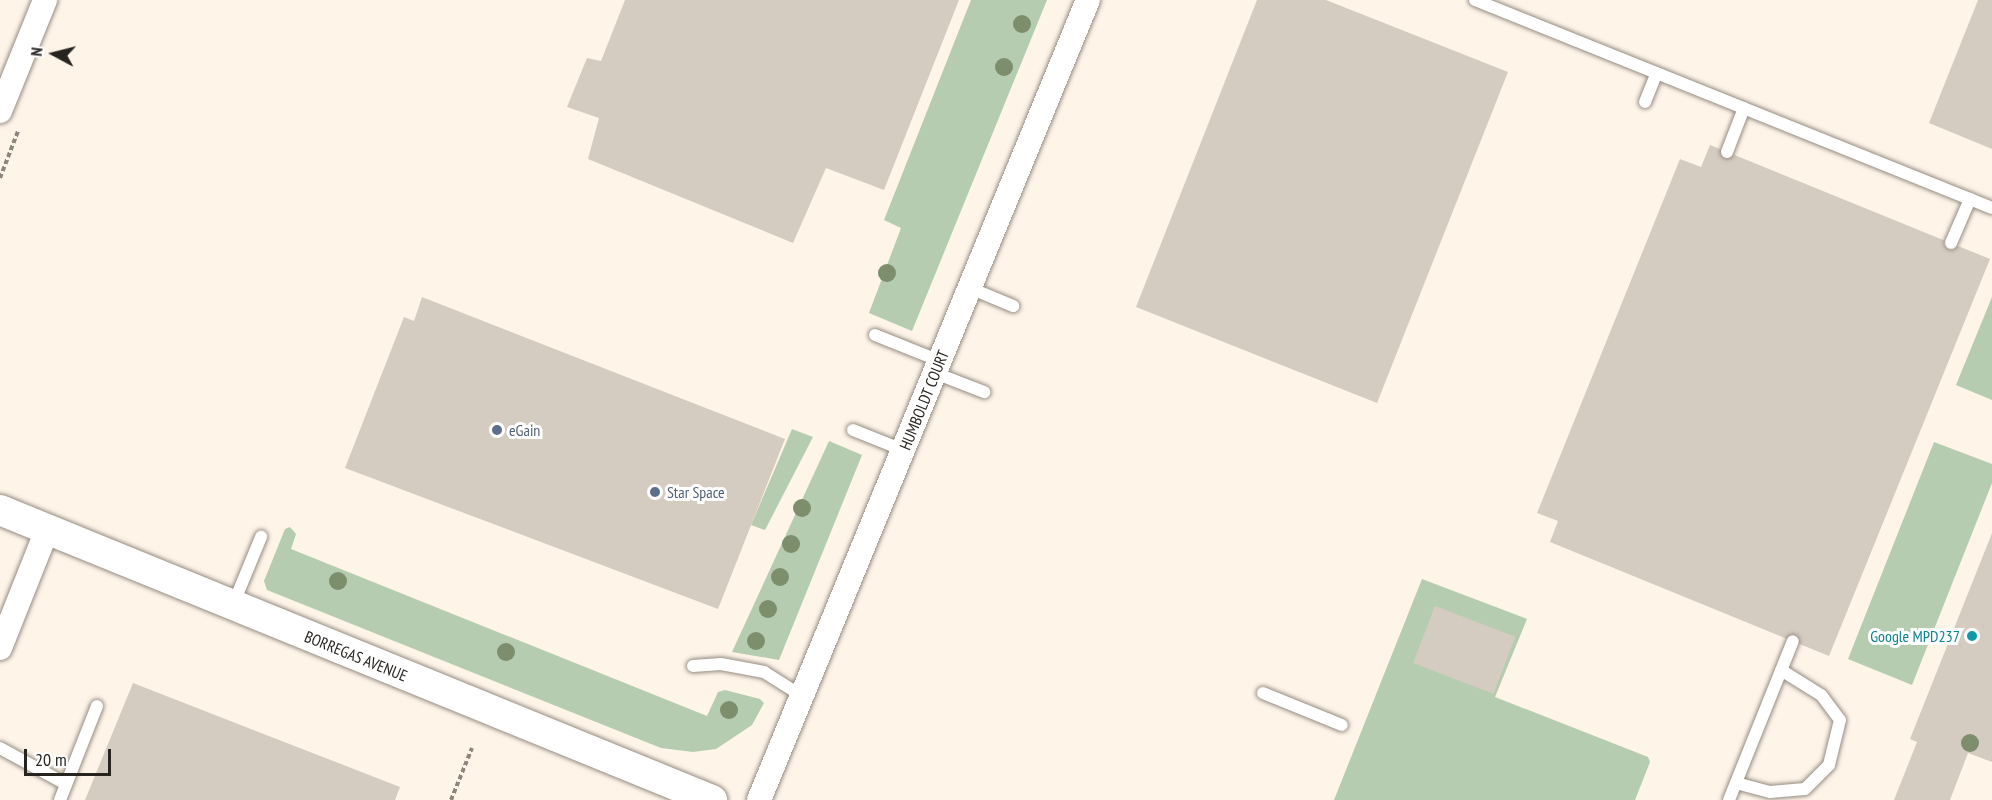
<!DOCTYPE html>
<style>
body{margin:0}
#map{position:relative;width:1992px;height:800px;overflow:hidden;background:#fef4e8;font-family:"PT Sans Narrow",sans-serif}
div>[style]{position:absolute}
.green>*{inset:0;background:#b5ccb0}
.building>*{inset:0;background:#d5ccc1;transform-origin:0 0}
.path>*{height:4px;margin-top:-2px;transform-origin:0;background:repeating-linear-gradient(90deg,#8d867f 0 4.5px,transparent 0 7.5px)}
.roads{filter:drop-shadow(0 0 2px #958c82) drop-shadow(0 0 2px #958c82)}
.service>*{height:12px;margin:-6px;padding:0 6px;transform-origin:6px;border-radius:6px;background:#fff}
.minor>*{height:24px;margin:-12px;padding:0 12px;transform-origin:12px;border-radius:12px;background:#fff}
.tertiary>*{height:30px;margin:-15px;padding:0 15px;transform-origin:15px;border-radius:15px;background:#fff}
.trees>*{width:18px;height:18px;margin:-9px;border-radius:50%;background:#7c8e6c}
.dots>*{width:16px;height:16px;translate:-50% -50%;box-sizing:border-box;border:3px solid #fff;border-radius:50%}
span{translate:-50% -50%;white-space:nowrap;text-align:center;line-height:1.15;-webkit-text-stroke:6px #fff;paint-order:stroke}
.street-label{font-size:16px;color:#272420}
.service-label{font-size:16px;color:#4e5e75}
.left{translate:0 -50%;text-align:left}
.culture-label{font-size:16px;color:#0d838f}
.right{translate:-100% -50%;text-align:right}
.north{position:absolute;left:24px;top:24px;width:60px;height:60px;-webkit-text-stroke:4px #fff;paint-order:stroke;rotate:277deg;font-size:16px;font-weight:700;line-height:24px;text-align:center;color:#272420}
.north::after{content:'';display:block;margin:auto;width:21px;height:27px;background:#272420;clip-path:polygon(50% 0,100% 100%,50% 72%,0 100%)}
.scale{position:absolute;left:24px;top:749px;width:87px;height:27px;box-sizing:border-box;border:3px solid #272420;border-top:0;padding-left:8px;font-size:18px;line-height:21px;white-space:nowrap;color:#272420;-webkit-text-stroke:4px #fff;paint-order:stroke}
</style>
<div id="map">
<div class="green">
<div style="clip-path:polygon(971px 0,1047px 0,912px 331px,869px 313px,901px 228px,884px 220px)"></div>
<div style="clip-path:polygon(1992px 297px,1992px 400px,1956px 385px)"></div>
<div style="clip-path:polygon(792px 429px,813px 437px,765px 530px,751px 525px)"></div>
<div style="clip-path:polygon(829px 441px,862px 455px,779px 660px,732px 652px)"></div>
<div style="clip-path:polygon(1934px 442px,1992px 464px,1992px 483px,1912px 685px,1848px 659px)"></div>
<div style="clip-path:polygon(290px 527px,296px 534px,291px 549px,707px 716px,718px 692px,725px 690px,760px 699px,764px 703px,752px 725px,716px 749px,693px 752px,661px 748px,267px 590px,264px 581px,285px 529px)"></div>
<div style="clip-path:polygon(1422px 579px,1527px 619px,1495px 697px,1648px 757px,1650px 762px,1635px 800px,1334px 800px)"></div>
</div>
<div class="building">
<div style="clip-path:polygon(625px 0,959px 0,884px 190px,826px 168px,793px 243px,588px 159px,599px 118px,567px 107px,587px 58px,601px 61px)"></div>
<div style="clip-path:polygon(1257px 0,1326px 0,1508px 72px,1377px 403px,1136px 307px)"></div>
<div style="clip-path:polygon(1978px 0,1992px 0,1992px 149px,1929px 123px)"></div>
<div style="clip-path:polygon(1710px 145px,1990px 259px,1829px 656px,1550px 542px,1558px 521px,1537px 513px,1680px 159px,1701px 167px)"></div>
<div style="clip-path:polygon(422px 297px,785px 439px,718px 609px,345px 468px,404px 317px,414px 321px)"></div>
<div style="clip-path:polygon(1992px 533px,1992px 762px,1968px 753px,1950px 800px,1894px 800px,1917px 742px,1910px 739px)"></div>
<div style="left:1435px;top:606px;width:86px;height:61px;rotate:21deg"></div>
<div style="clip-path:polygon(133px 683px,400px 787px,395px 800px,85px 800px)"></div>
</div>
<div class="path">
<div style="left:0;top:178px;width:50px;rotate:-69deg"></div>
<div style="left:451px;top:800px;width:56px;rotate:-68deg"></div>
</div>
<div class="roads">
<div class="service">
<div style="left:1475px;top:0;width:557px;rotate:21.92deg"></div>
<div style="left:1645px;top:102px;width:31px;rotate:-68deg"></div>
<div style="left:1727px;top:152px;width:47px;rotate:-68.9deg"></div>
<div style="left:1951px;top:243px;width:48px;rotate:-66.6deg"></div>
<div style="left:970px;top:288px;width:47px;rotate:22.7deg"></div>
<div style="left:875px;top:335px;width:70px;rotate:21.8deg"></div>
<div style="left:935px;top:373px;width:53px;rotate:21.2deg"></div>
<div style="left:853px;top:430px;width:54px;rotate:21.8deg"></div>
<div style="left:233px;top:605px;width:74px;rotate:-67.6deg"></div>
<div style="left:693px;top:666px;width:28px;rotate:-4deg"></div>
<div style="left:721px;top:664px;width:44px;rotate:10.5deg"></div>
<div style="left:764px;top:672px;width:45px;rotate:32.3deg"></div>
<div style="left:1263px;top:693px;width:85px;rotate:22.1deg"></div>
<div style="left:0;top:748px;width:75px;rotate:28.6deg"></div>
<div style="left:1736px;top:783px;width:35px;rotate:15deg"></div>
<div style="left:1770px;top:792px;width:35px;rotate:-5deg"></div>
<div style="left:1805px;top:789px;width:34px;rotate:-45deg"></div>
<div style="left:1829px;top:765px;width:46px;rotate:-76.3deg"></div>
<div style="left:1840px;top:720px;width:31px;rotate:-127deg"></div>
<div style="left:1821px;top:695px;width:47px;rotate:-148deg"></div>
<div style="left:60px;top:800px;width:101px;rotate:-68.5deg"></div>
<div style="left:1729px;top:800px;width:171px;rotate:-68.1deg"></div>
</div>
<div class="minor">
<div style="left:0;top:111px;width:120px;rotate:-67.9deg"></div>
<div style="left:0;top:648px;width:127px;rotate:-68.3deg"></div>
<div style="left:759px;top:800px;width:865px;rotate:-67.65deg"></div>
</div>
<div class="tertiary">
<div style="left:0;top:510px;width:769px;rotate:22.16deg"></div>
</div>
</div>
<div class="trees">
<div style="left:1022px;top:24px"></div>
<div style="left:1004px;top:67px"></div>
<div style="left:887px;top:273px"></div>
<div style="left:802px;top:508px"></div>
<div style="left:791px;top:544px"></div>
<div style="left:780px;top:577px"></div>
<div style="left:338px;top:581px"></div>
<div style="left:768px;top:609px"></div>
<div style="left:756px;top:641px"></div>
<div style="left:506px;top:652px"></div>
<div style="left:729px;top:710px"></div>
<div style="left:1970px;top:743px"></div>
</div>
<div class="dots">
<div style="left:497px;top:430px;background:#5c6f8a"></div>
<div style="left:655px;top:492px;background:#5c6f8a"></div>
<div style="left:1972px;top:636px;background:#0f9aa8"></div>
</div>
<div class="street-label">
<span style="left:924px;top:400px;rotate:-68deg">HUMBOLDT COURT</span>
<span style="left:356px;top:656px;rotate:22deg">BORREGAS AVENUE</span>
</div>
<div class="service-label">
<span class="left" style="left:509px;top:430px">eGain</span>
<span class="left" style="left:667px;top:492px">Star Space</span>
</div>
<div class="culture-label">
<span class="right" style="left:1960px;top:636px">Google MPD237</span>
</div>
<div class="north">N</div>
<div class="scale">20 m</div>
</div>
